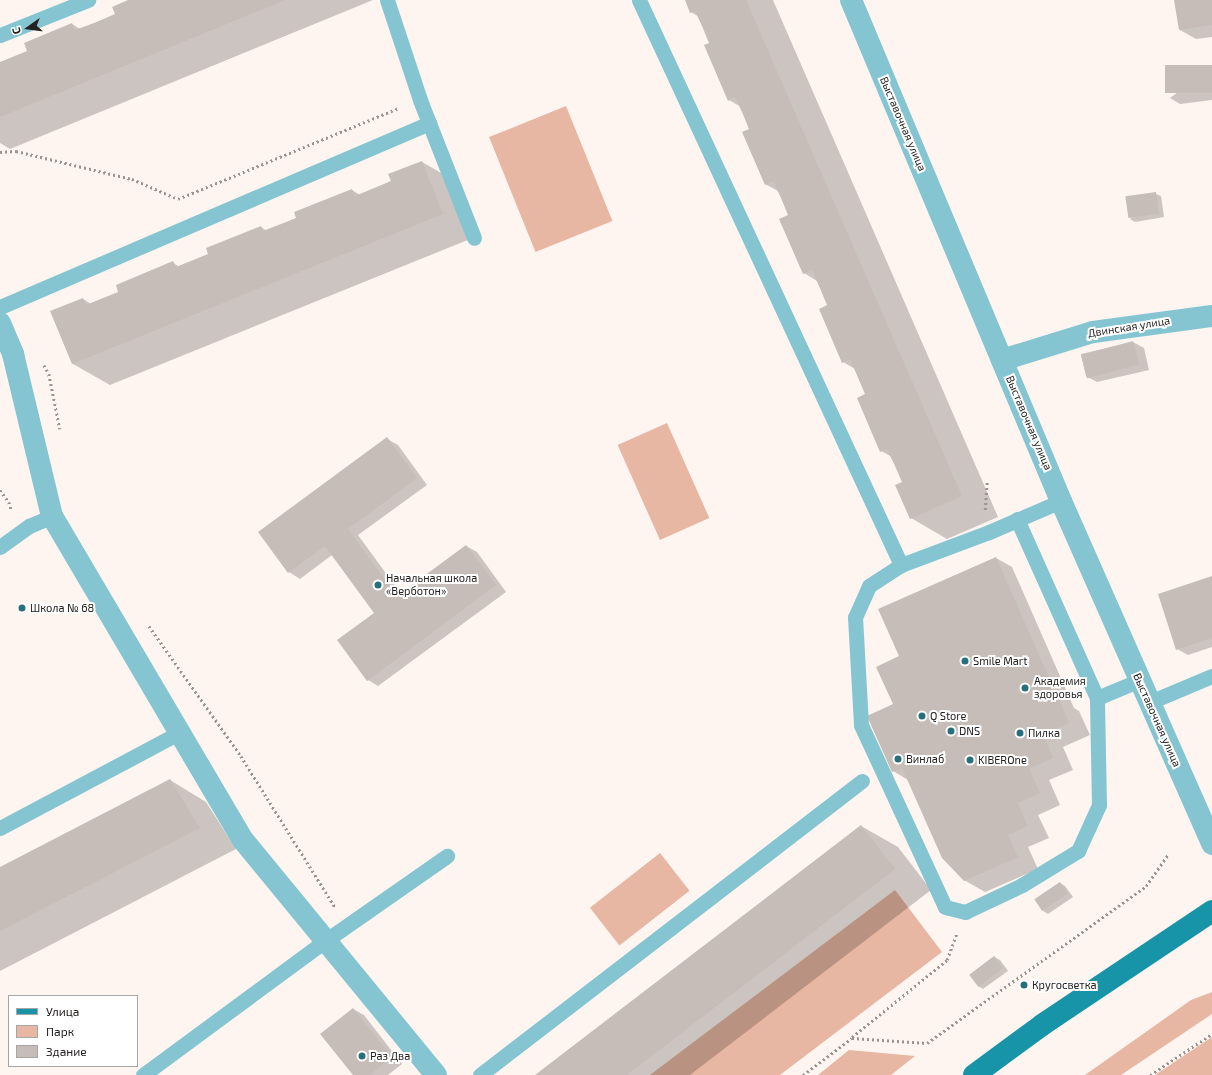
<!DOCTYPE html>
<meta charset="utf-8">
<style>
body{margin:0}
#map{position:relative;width:1212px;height:1075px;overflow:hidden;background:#fef5f1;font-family:"Exo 2",sans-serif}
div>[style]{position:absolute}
.green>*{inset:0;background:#e8b7a3;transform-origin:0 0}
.shadow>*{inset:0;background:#0003}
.building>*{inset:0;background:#c6bdb9;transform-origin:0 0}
.path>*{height:2.5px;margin-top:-1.25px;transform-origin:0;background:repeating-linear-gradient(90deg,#9a9491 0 2px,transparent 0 5px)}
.service>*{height:15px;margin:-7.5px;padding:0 7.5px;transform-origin:7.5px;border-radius:7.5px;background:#85c5d2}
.minor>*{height:22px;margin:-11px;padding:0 11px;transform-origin:11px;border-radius:11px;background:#85c5d2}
.primary>*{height:22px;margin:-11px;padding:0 11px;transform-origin:11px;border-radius:11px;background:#1894a9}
.dots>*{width:11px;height:11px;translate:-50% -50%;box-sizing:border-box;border:2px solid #fff;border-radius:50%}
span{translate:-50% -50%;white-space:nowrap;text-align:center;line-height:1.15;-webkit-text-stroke:4px #fff;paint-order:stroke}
.street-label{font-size:11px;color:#242120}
.poi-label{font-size:11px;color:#242120}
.left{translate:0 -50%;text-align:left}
.legend{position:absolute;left:8px;top:995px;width:130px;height:72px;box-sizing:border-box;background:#fff;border:1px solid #a7a6a6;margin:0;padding:5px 7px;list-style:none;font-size:12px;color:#242120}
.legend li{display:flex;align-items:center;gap:8px;height:20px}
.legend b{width:20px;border:1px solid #a7a6a6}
.north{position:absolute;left:8px;top:8px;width:40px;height:40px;-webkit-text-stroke:3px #fff;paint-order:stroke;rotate:256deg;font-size:11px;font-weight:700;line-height:16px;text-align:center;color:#242120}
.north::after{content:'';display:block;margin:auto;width:14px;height:18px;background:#242120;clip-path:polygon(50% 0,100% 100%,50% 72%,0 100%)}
</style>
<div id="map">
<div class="green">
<div style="left:566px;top:106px;width:124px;height:83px;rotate:68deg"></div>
<div style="left:667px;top:423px;width:104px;height:54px;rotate:66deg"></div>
<div style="left:660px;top:853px;width:48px;height:89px;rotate:52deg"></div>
<div style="clip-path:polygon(895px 890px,942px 952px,780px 1075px,650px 1075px)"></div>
<div style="clip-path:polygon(1212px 992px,1212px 1014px,1121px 1075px,1085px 1075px,1191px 1000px)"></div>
<div style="clip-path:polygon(1212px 1037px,1212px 1075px,1155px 1075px)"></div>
<div style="clip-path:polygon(849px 1050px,915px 1056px,891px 1075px,818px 1075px)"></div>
</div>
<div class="shadow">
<div style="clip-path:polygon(131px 0,373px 0,10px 149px,0 143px,0 63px,28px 52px,72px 24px,80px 29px,116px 15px)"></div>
<div style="clip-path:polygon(686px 0,773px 0,998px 517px,947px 539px,911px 518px,903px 483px,892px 457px,881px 451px,866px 395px,855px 369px,843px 362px,828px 306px,817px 281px,804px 273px,790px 216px,780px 192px,765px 184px,751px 129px,741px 107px,729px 100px,710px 43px,699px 17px,691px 12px)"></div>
<div style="clip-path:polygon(1175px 0,1212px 0,1212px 37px,1196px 39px,1180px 30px)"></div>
<div style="clip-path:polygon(1212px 66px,1212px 100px,1180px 104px,1170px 98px)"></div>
<div style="clip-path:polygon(422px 162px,459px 183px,480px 235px,110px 385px,73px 364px,52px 312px,83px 299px,91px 304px,120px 292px,173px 263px,180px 267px,210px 255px,261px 227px,267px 231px,297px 218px,352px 190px,360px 195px,392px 181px)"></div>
<div style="clip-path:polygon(1156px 194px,1161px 196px,1164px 217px,1135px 222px,1130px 219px)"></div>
<div style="clip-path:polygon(1133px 342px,1144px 348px,1149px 370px,1097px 382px,1086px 376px,1081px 354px)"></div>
<div style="clip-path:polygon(387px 439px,398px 445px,427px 485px,358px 535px,401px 594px,466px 546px,477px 552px,506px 592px,378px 686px,368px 680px,375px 613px,332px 555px,300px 579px,289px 572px,260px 533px)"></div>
<div style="clip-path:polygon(996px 558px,1012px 567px,1074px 708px,1079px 711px,1090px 735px,1063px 747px,1073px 770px,1049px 780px,1060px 805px,1038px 815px,1049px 838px,1028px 847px,1038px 869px,985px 892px,964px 880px,908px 780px,893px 771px,894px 705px,901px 657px)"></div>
<div style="clip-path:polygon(1212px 577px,1212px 647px,1188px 655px,1177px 649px)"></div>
<div style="clip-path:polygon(170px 780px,206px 802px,236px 849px,0 971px,0 869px)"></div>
<div style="clip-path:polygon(861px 826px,898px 847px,931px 890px,690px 1075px,537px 1075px)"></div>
<div style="clip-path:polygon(1060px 883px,1065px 886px,1073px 897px,1048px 914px,1043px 911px)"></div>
<div style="clip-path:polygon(994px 957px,1000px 960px,1008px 971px,983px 989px,978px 986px)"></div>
<div style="clip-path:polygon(353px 1009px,364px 1015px,402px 1064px,388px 1075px,355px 1075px)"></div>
</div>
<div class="building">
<div style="clip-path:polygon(128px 0,285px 0,0 117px,0 62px,27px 51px,24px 43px,72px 23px,75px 30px,94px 23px,115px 14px,112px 7px)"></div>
<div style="clip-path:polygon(685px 0,746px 0,962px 496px,910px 519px,895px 485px,902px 482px,895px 466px,887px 449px,880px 452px,857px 398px,865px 394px,850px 359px,842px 363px,819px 309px,827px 305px,820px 288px,812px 270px,803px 274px,779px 219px,788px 215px,781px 198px,773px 181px,765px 185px,742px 132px,749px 129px,742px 112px,735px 97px,728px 101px,704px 45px,709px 43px,702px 26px,695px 11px,690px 13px)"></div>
<div style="clip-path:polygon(1174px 0,1212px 0,1212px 25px,1179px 30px)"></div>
<div style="left:1212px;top:65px;width:28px;height:47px;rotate:90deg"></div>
<div style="clip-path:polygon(422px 161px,443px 214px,72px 364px,50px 311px,83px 298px,86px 305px,118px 292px,116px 285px,173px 261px,176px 267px,208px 254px,206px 248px,261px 226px,263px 231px,281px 224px,296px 218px,294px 212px,352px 189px,355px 196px,391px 181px,388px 174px)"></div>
<div style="left:1156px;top:192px;width:22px;height:31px;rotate:82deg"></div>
<div style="left:1133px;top:341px;width:24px;height:54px;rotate:75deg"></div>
<div style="clip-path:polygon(387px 437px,417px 478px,348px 529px,397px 596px,466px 545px,496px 585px,367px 681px,337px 640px,374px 613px,325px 546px,288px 573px,258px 532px)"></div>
<div style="clip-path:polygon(996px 557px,1069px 723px,1043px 735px,1053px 758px,1029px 769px,1040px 793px,1018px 803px,1028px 826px,1008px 835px,1018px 857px,964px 881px,942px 858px,902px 768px,892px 772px,867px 716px,893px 704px,876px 667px,899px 656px,878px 609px)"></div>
<div style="clip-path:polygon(1212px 576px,1212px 638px,1176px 650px,1158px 594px)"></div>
<div style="clip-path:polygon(170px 779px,200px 828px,0 931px,0 867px)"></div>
<div style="clip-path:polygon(861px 825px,895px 869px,627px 1075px,535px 1075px)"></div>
<div style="left:1060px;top:882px;width:14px;height:31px;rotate:56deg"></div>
<div style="left:994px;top:956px;width:15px;height:31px;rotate:53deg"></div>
<div style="clip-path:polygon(353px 1008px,392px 1057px,370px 1075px,353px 1075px,320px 1034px)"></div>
</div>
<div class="path">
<div style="left:0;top:152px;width:16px;rotate:-4deg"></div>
<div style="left:16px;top:151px;width:119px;rotate:13.6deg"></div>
<div style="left:132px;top:179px;width:50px;rotate:23.5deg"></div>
<div style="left:178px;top:199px;width:239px;rotate:-22.4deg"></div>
<div style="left:44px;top:365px;width:10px;rotate:61deg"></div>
<div style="left:49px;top:374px;width:56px;rotate:78.7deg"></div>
<div style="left:0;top:490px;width:15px;rotate:53deg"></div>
<div style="left:9px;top:502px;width:10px;rotate:73deg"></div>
<div style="left:985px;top:510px;width:30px;rotate:-86deg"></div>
<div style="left:149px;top:626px;width:159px;rotate:54.7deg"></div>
<div style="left:241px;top:756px;width:178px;rotate:58.1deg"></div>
<div style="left:852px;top:1037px;width:122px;rotate:-39deg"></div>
<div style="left:947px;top:960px;width:29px;rotate:-70deg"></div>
<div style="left:803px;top:1075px;width:61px;rotate:-37.1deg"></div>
<div style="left:852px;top:1038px;width:75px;rotate:3.8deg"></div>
<div style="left:927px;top:1043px;width:269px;rotate:-35.6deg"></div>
<div style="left:1146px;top:886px;width:39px;rotate:-55deg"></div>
<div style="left:1150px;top:1075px;width:74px;rotate:-33.5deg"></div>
</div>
<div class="service">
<div style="left:387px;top:0;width:105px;rotate:71.7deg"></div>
<div style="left:420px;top:100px;width:148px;rotate:68.6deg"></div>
<div style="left:639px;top:0;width:623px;rotate:65.12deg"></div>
<div style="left:901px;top:565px;width:94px;rotate:-20.6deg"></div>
<div style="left:989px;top:532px;width:78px;rotate:-23.3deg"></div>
<div style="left:0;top:35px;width:95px;rotate:-21.7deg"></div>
<div style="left:0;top:307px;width:467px;rotate:-23.2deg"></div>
<div style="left:0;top:547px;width:36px;rotate:-36deg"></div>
<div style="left:29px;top:526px;width:25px;rotate:-23deg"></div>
<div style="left:901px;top:565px;width:38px;rotate:147deg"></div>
<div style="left:869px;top:586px;width:34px;rotate:114deg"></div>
<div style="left:855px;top:617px;width:108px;rotate:86.8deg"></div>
<div style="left:861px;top:725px;width:200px;rotate:65.2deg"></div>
<div style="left:945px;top:907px;width:21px;rotate:14deg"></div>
<div style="left:965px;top:912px;width:63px;rotate:-25.3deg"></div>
<div style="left:1022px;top:885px;width:66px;rotate:-31.3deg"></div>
<div style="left:1078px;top:851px;width:51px;rotate:-65.5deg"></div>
<div style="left:1099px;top:805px;width:107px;rotate:-91.1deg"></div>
<div style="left:1097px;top:698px;width:196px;rotate:-114.1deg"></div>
<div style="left:1097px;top:698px;width:47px;rotate:-22.7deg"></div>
<div style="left:1150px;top:702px;width:67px;rotate:-22.8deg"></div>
<div style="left:0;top:828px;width:203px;rotate:-28deg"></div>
<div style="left:143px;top:1075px;width:226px;rotate:-36.4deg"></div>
<div style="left:325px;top:941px;width:149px;rotate:-34.9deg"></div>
<div style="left:480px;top:1075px;width:482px;rotate:-37.6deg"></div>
</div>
<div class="minor">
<div style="left:851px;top:0;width:543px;rotate:67.26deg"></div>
<div style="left:1061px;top:501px;width:375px;rotate:66.2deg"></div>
<div style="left:0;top:323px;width:34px;rotate:67deg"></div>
<div style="left:13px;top:354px;width:167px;rotate:76.5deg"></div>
<div style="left:52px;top:516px;width:376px;rotate:59.5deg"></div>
<div style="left:243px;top:840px;width:304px;rotate:50.6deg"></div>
<div style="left:1002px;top:360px;width:95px;rotate:-17.1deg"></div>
<div style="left:1093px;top:332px;width:120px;rotate:-7.7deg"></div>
</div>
<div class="primary">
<div style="left:974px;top:1075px;width:84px;rotate:-36.3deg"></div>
<div style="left:1042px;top:1025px;width:205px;rotate:-33.8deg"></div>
</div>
<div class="dots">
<div style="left:378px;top:585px;background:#286f7c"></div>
<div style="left:22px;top:608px;background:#286f7c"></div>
<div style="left:965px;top:661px;background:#286f7c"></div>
<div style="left:1025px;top:688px;background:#286f7c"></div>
<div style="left:922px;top:716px;background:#286f7c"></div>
<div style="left:951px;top:731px;background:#286f7c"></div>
<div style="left:1020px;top:733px;background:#286f7c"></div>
<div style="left:898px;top:759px;background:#286f7c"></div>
<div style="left:970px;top:760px;background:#286f7c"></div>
<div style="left:1024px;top:985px;background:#286f7c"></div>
<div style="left:362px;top:1056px;background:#286f7c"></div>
</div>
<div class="street-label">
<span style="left:903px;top:124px;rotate:67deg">Выставочная улица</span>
<span style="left:1129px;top:327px;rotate:-9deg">Двинская улица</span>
<span style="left:1029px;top:423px;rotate:67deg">Выставочная улица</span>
<span style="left:1157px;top:720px;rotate:66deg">Выставочная улица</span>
</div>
<div class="poi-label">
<span class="left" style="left:386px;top:585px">Начальная школа<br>«Верботон»</span>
<span class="left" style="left:30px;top:608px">Школа № 68</span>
<span class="left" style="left:973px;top:661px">Smile Mart</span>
<span class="left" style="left:1034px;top:688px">Академия<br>здоровья</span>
<span class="left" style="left:930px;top:716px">Q Store</span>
<span class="left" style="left:959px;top:731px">DNS</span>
<span class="left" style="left:1028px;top:733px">Пилка</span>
<span class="left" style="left:906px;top:759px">Винлаб</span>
<span class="left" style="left:978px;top:760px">KIBEROne</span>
<span class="left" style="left:1032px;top:985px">Кругосветка</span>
<span class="left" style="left:370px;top:1056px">Раз Два</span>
</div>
<ul class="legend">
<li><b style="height:5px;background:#1894a9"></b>Улица</li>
<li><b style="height:11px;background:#e8b7a3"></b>Парк</li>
<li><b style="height:11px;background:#c6bdb9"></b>Здание</li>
</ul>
<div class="north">С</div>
</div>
